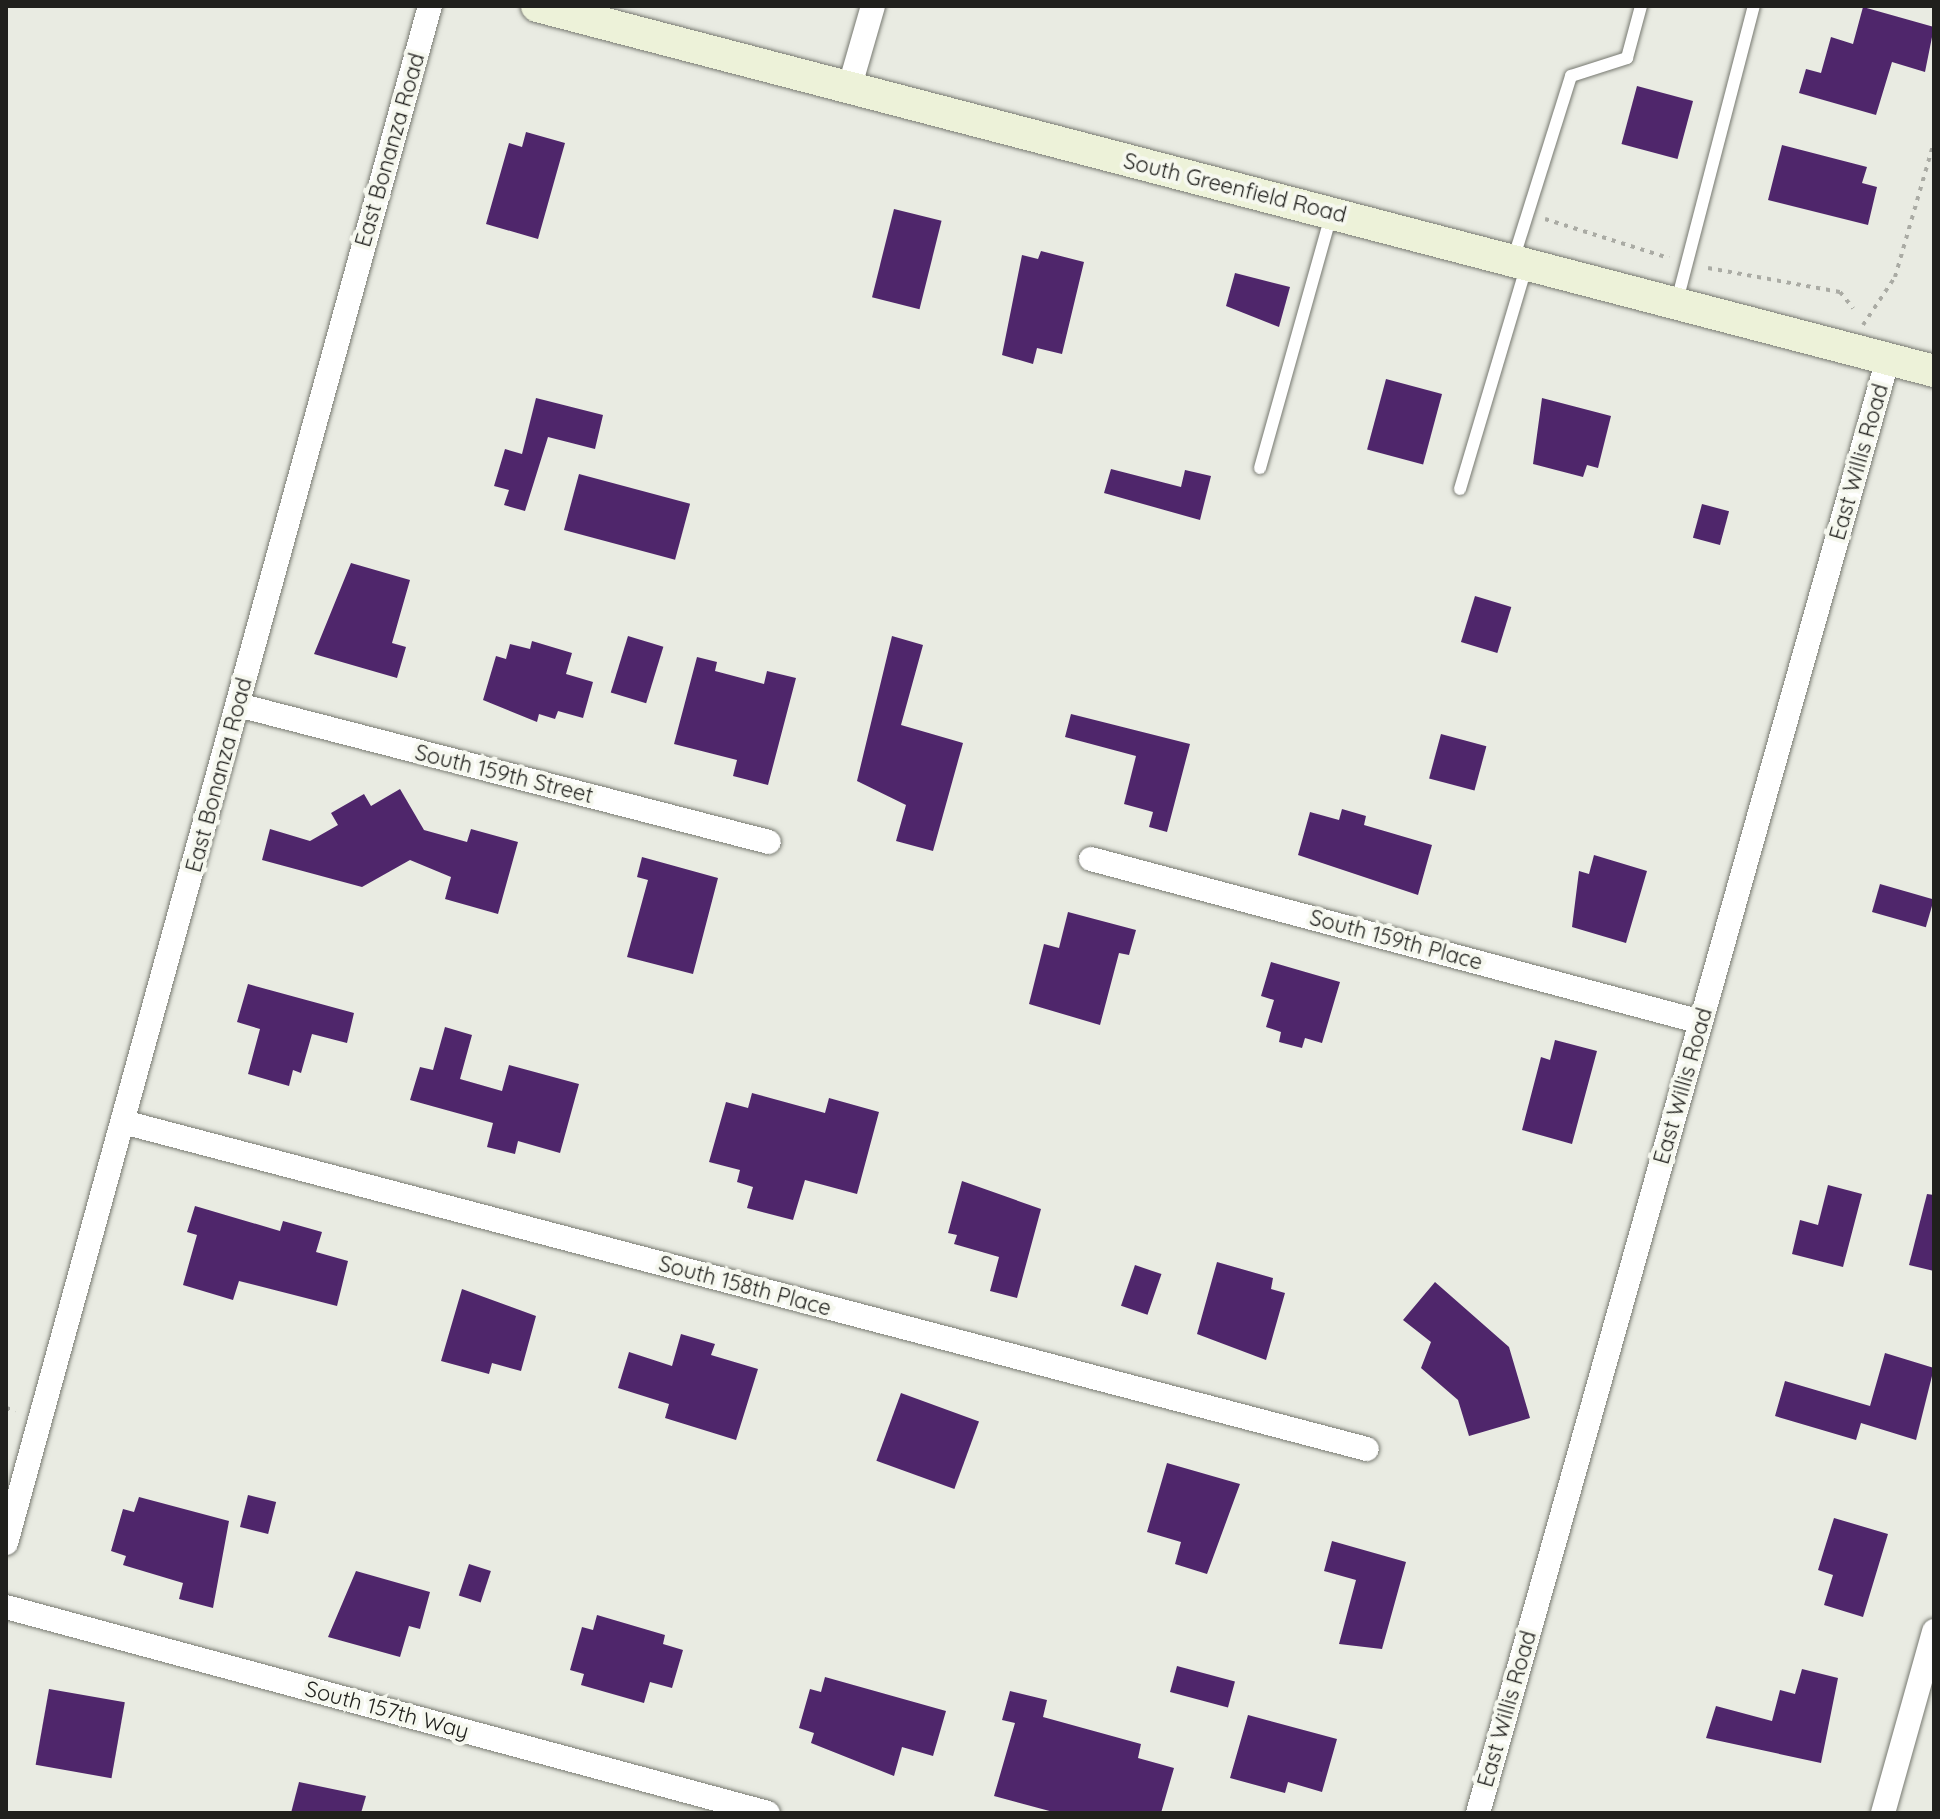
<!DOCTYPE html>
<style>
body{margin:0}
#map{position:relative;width:1940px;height:1819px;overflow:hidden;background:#e9ebe2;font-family:Quicksand,sans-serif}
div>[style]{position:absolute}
.building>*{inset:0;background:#4f266b;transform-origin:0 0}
.path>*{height:4px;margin-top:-2px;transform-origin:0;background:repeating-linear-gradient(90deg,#aaaba4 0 4px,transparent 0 10px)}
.roads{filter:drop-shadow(0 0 2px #777971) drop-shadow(0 0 2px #777971)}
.lane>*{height:12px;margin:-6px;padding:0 6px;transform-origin:6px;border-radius:6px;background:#fff}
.street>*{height:24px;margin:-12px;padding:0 12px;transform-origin:12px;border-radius:12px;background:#fff}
.secondary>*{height:32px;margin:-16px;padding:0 16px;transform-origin:16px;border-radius:16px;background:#edf2d9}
span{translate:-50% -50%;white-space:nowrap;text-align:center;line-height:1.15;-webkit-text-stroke:8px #f6f8ef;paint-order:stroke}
.street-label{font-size:22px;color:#20201d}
.frame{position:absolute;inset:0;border:8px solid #20201d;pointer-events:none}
</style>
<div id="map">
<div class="building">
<div style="clip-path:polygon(1863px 7px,1934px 27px,1925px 72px,1892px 62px,1876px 115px,1799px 93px,1806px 69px,1821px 73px,1831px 37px,1853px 44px)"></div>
<div style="left:1637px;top:86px;width:58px;height:60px;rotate:15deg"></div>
<div style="clip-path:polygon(526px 132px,565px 143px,538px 239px,486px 224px,509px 143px,522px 147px)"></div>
<div style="clip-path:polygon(1782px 145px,1867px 167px,1862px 183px,1877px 187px,1868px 225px,1768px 200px)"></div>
<div style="left:894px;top:209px;width:49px;height:91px;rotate:14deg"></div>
<div style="clip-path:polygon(1041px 251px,1084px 262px,1062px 354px,1037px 348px,1033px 364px,1002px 355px,1022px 255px,1038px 259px)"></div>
<div style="clip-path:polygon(1235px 273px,1290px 287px,1279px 327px,1226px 306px)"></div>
<div style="left:1386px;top:379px;width:58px;height:73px;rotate:15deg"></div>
<div style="clip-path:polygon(536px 398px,603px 415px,595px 449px,548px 437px,525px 511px,504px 505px,509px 490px,494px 486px,505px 449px,522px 454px)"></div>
<div style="clip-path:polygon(1542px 398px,1611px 416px,1598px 468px,1587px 465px,1583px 477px,1533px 464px)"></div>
<div style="clip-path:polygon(1111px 469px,1181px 487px,1185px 470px,1211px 476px,1200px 520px,1104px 493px)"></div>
<div style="left:579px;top:474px;width:115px;height:58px;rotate:15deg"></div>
<div style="left:1702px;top:504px;width:28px;height:35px;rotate:15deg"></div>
<div style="clip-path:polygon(351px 563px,410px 580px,392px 643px,406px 647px,397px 678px,314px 654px)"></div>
<div style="left:1475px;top:596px;width:38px;height:48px;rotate:17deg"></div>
<div style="left:628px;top:636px;width:37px;height:59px;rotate:17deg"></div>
<div style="clip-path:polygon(892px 636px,923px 645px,901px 725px,963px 743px,933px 851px,896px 841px,906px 805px,857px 781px)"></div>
<div style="clip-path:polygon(532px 641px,572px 653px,566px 674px,593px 682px,583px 718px,558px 711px,555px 719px,539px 714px,537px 722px,483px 700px,496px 656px,506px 659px,510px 644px,530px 649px)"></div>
<div style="clip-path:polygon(697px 657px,717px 662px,715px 671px,764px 684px,767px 671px,796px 678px,768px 785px,733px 776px,737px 760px,674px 744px)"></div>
<div style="clip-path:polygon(1071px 714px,1190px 744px,1167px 832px,1149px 827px,1153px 812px,1124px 804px,1136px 756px,1065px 737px)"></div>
<div style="left:1441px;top:734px;width:47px;height:46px;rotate:15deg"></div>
<div style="clip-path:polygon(400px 789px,424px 830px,467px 842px,471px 829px,518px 842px,498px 914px,445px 899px,451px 877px,410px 860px,362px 887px,262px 860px,270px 829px,310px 841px,338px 825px,331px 813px,364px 794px,371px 806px)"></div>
<div style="clip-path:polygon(1342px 809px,1366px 816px,1364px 825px,1432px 845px,1418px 895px,1298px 855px,1310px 812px,1339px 820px)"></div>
<div style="clip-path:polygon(1594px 855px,1647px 871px,1626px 943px,1572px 927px,1579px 871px,1589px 874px)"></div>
<div style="clip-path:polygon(642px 857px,718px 878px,693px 974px,627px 957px,648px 880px,637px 877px)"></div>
<div style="left:1880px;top:884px;width:56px;height:29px;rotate:16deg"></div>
<div style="clip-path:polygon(1068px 912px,1136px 930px,1129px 955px,1119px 953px,1100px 1025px,1029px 1004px,1044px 944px,1059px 948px)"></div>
<div style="clip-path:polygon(1271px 962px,1340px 982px,1322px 1043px,1305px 1038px,1302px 1048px,1279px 1042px,1281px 1032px,1266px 1027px,1274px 1000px,1261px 996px)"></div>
<div style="clip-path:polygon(248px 984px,354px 1013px,347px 1043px,312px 1034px,301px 1073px,293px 1070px,289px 1086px,248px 1074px,260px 1029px,237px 1022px)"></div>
<div style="clip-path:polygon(445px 1027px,472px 1035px,460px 1079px,502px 1091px,509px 1065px,579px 1084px,560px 1153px,518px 1141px,515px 1154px,487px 1147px,493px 1123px,410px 1100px,420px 1067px,433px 1070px)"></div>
<div style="clip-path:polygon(1555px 1040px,1597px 1051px,1572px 1144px,1522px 1130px,1541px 1057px,1550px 1060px)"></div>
<div style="clip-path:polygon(752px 1093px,825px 1113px,829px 1098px,879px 1112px,857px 1194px,805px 1180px,793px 1220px,747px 1208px,753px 1187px,737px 1182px,740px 1170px,709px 1162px,726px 1102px,748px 1108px)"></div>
<div style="clip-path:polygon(962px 1181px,1041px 1209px,1017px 1298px,990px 1291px,999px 1257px,954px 1244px,957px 1235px,948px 1233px)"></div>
<div style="clip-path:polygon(1828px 1185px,1862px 1194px,1843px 1267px,1792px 1254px,1800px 1220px,1818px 1225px)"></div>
<div style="clip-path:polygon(1927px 1194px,1934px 1195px,1934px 1271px,1909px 1265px)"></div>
<div style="clip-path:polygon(195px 1206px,280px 1231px,283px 1221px,322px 1232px,316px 1252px,348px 1261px,337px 1306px,239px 1281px,233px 1300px,183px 1285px,197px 1235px,187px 1232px)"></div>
<div style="clip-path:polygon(1217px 1262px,1273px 1278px,1271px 1289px,1285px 1293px,1266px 1360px,1197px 1334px)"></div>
<div style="left:1135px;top:1265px;width:28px;height:43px;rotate:19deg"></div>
<div style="clip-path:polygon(1435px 1282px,1509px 1347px,1530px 1418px,1469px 1436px,1458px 1400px,1421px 1368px,1431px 1342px,1403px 1320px)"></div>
<div style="clip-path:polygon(462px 1289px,536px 1316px,521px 1371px,492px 1363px,489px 1374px,441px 1361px)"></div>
<div style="clip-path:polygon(681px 1334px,715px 1344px,711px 1355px,758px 1369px,736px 1440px,665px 1418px,669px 1404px,618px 1388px,629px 1352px,672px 1366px)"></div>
<div style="clip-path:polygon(1885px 1353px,1934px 1368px,1916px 1440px,1861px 1423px,1856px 1440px,1775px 1416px,1785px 1381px,1870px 1406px)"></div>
<div style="left:901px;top:1393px;width:83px;height:72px;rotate:20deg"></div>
<div style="clip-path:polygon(1167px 1463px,1240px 1484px,1207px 1574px,1175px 1564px,1181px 1542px,1147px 1532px)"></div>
<div style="left:248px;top:1495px;width:29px;height:33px;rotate:14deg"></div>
<div style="clip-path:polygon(139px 1497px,229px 1521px,213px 1608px,179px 1599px,183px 1583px,123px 1565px,126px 1556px,111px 1551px,123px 1509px,134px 1512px)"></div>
<div style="clip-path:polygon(1834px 1518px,1888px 1534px,1863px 1617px,1824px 1605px,1833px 1575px,1818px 1570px)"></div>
<div style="clip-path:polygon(1332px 1541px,1406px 1562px,1382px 1649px,1339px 1644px,1356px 1580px,1324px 1571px)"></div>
<div style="left:469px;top:1564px;width:23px;height:33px;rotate:18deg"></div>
<div style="clip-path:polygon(356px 1571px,430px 1592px,420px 1629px,409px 1626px,400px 1657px,328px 1637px)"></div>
<div style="clip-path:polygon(597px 1615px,665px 1635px,663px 1644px,683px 1650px,672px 1688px,650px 1682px,644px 1703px,581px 1685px,584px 1674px,570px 1670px,582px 1627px,593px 1630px)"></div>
<div style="left:1177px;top:1666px;width:60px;height:27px;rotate:15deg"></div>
<div style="clip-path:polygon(1802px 1669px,1838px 1678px,1821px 1763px,1706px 1738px,1716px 1706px,1772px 1721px,1780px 1690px,1795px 1694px)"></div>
<div style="clip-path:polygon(825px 1677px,946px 1711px,933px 1756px,902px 1747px,894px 1776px,811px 1743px,814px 1733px,799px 1728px,810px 1689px,821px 1692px)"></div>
<div style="left:49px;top:1689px;width:77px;height:77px;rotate:10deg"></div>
<div style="clip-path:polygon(1010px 1691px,1047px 1700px,1043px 1717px,1141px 1744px,1138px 1758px,1174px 1768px,1161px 1813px,1057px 1813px,994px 1796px,1015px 1723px,1002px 1720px)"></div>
<div style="clip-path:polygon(1248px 1715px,1337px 1739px,1322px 1792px,1288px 1782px,1285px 1793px,1230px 1778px)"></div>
<div style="clip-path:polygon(299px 1782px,366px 1796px,361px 1813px,291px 1813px)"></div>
</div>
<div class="path">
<div style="left:1545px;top:219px;width:130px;rotate:17.5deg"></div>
<div style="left:1708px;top:268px;width:134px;rotate:10.3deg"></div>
<div style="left:1840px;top:292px;width:21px;rotate:51deg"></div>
<div style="left:1863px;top:325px;width:58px;rotate:-56.3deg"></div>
<div style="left:1895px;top:277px;width:141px;rotate:-73.9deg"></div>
<div style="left:6px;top:1408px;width:10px;rotate:17deg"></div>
</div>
<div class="roads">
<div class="lane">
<div style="left:1513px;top:260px;width:193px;rotate:-72.5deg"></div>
<div style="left:1571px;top:76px;width:59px;rotate:-17.8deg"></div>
<div style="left:1627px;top:58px;width:54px;rotate:-74.9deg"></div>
<div style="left:1677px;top:301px;width:305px;rotate:-75.4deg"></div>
<div style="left:1260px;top:468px;width:262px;rotate:-74.3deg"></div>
<div style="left:1460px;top:489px;width:231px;rotate:-73.4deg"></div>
</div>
<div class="street">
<div style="left:849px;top:89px;width:86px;rotate:-73.9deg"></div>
<div style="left:238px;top:705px;width:548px;rotate:14.47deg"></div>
<div style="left:1091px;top:859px;width:631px;rotate:14.96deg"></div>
<div style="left:123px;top:1122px;width:1286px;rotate:14.73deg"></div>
<div style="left:6px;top:1543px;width:1594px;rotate:-74.58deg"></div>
<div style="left:6px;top:1607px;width:789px;rotate:15.13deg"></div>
<div style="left:1478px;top:1813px;width:1512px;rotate:-74.26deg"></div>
<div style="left:1883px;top:1813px;width:189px;rotate:-74.3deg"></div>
</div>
<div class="secondary">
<div style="left:537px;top:6px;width:1444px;rotate:14.64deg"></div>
</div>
</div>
<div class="street-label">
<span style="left:390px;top:150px;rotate:-74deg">East Bonanza Road</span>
<span style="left:1235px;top:188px;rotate:14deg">South Greenfield Road</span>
<span style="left:1859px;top:462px;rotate:-74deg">East Willis Road</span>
<span style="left:504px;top:774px;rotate:14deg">South 159th Street</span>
<span style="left:219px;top:775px;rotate:-75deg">East Bonanza Road</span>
<span style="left:1396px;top:940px;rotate:15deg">South 159th Place</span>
<span style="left:1683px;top:1086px;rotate:-74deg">East Willis Road</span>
<span style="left:745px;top:1286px;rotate:15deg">South 158th Place</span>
<span style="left:1507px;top:1709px;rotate:-74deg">East Willis Road</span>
<span style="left:387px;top:1710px;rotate:15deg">South 157th Way</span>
</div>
<div class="frame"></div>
</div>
